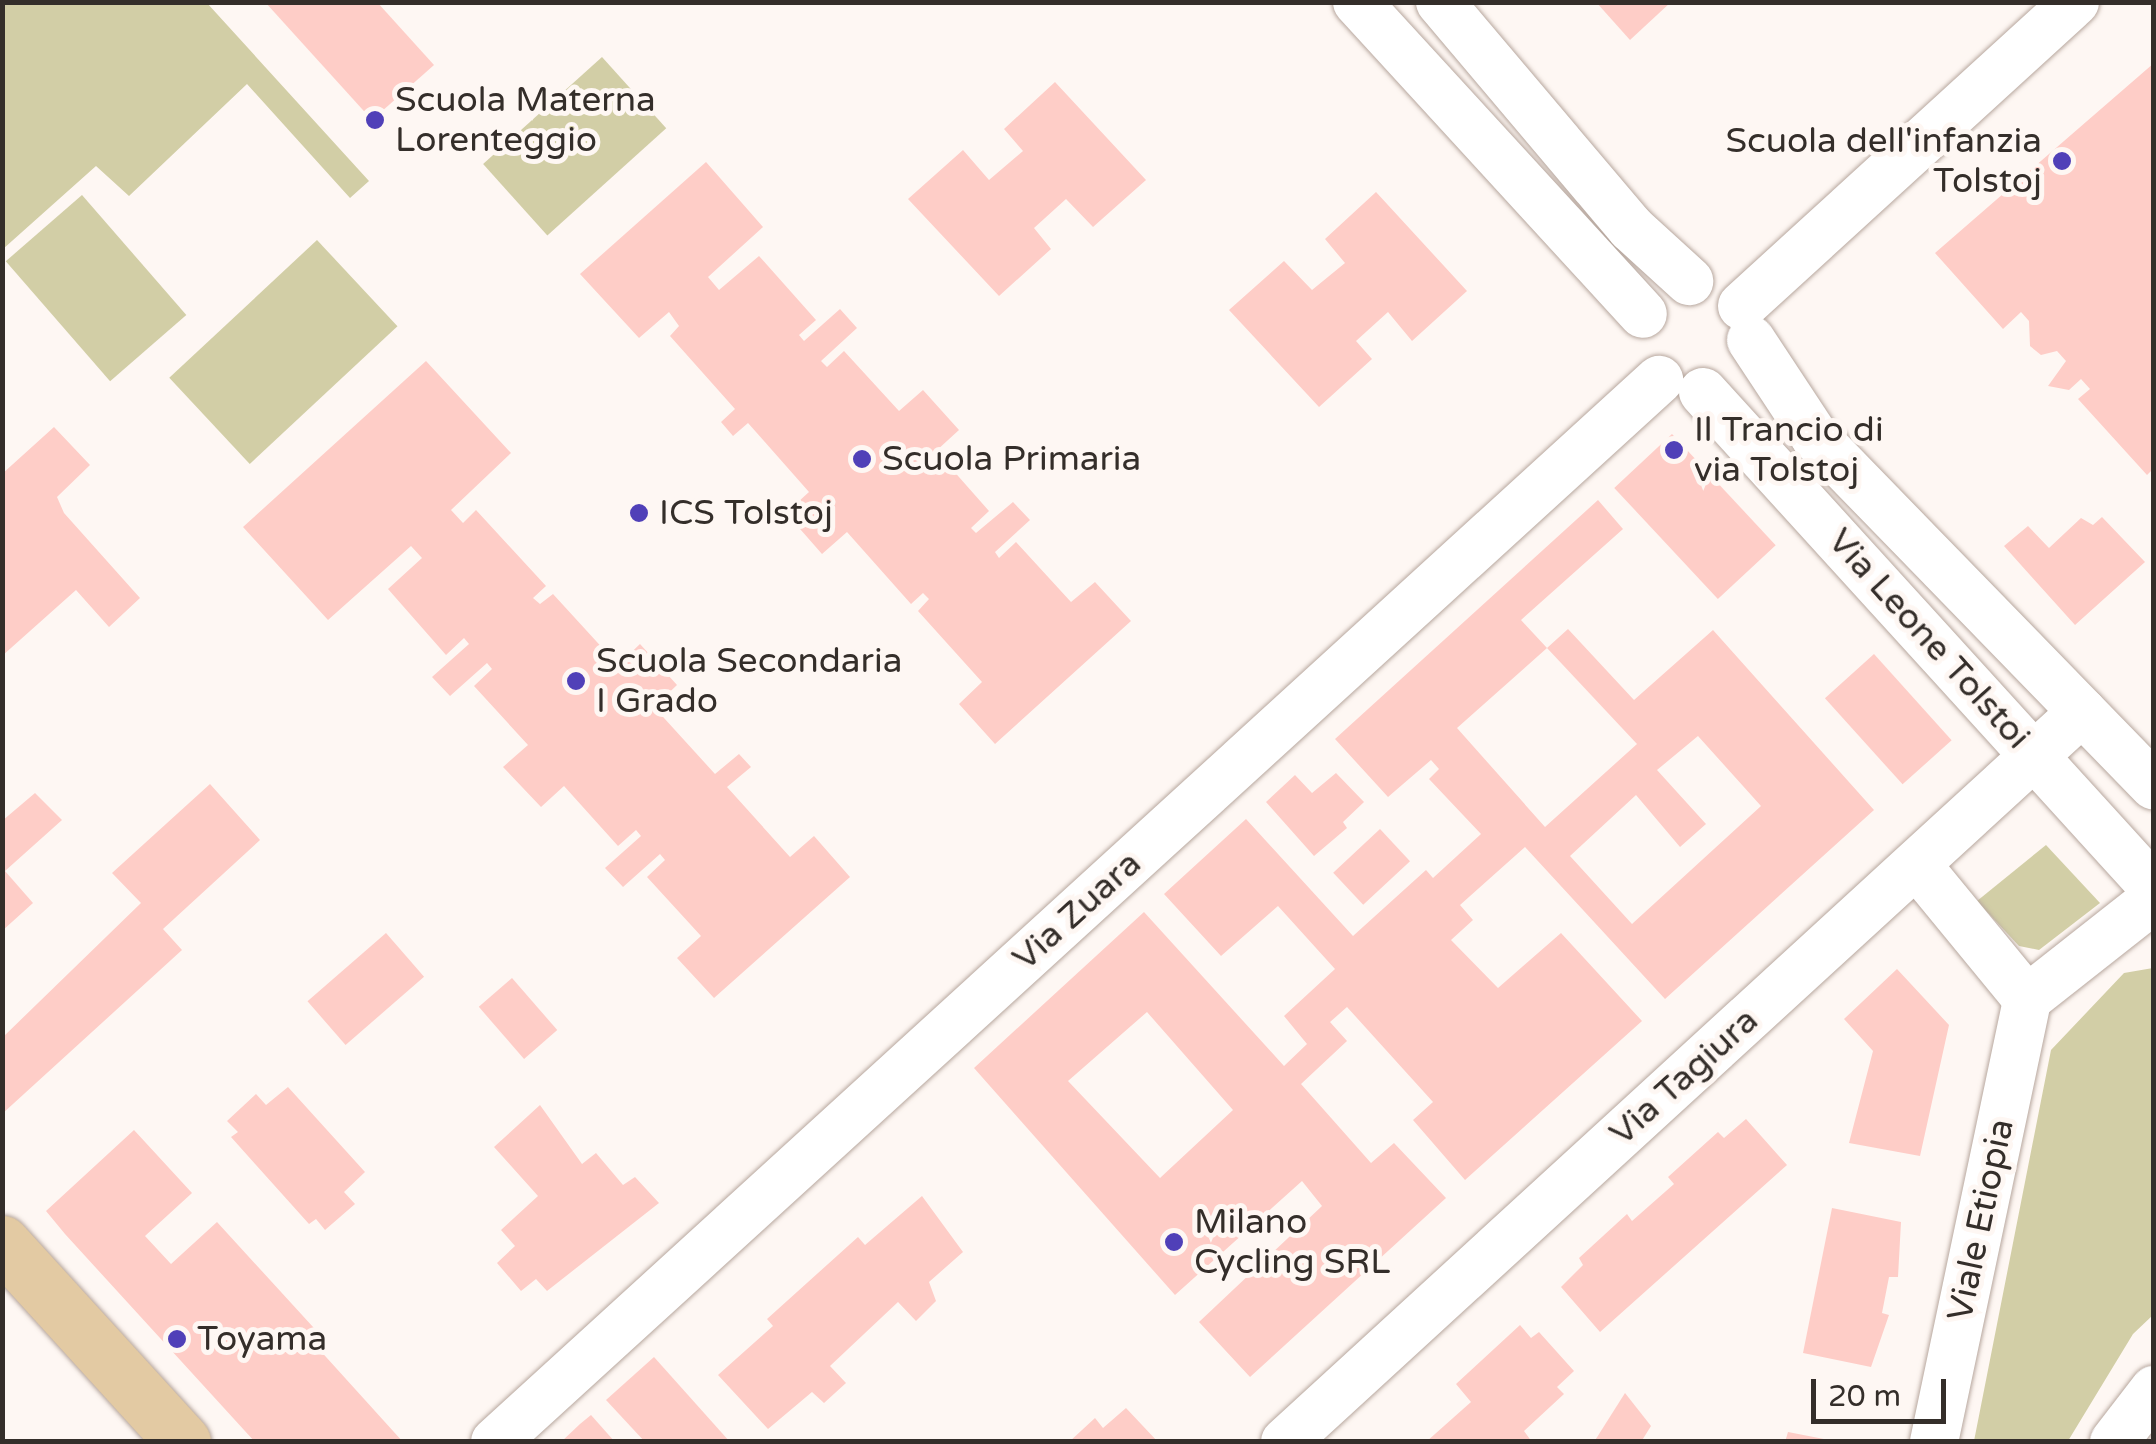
<!DOCTYPE html>
<style>
body{margin:0}
#map{position:relative;width:2156px;height:1444px;overflow:hidden;background:#fef7f3;font-family:"Varela Round",sans-serif}
div>[style]{position:absolute}
.green>*{inset:0;background:#d2cea6;transform-origin:0 0}
.building>*{inset:0;background:#fecdc7;transform-origin:0 0}
.roads{filter:drop-shadow(0 0 2px #b7a79e) drop-shadow(0 0 2px #b7a79e)}
.minor>*{height:48px;margin:-24px;padding:0 24px;transform-origin:24px;border-radius:24px;background:#fff}
.major>*{height:55px;margin:-27.5px;padding:0 27.5px;transform-origin:27.5px;border-radius:27.5px;background:#e3caa3}
.dots>*{width:28px;height:28px;translate:-50% -50%;box-sizing:border-box;border:5px solid #fef7f3;border-radius:50%}
span{translate:-50% -50%;white-space:nowrap;text-align:center;line-height:1.15;-webkit-text-stroke:10px #fef7f3;paint-order:stroke}
.poi-label{font-size:35px;color:#342e2a}
.left{translate:0 -50%;text-align:left}
.right{translate:-100% -50%;text-align:right}
.street-label{font-size:35px;color:#342e2a}
.frame{position:absolute;inset:0;border:5px solid #342e2a;pointer-events:none}
.scale{position:absolute;left:1811px;top:1379px;width:135px;height:45px;box-sizing:border-box;border:5px solid #342e2a;border-top:0;padding-left:12px;font-size:30px;line-height:35px;white-space:nowrap;color:#342e2a;-webkit-text-stroke:8px #fef7f3;paint-order:stroke}
</style>
<div id="map">
<div class="green">
<div style="clip-path:polygon(3px 2px,207px 3px,369px 181px,350px 198px,247px 84px,129px 196px,96px 166px,3px 249px)"></div>
<div style="left:602px;top:57px;width:96px;height:160px;rotate:48deg"></div>
<div style="left:82px;top:195px;width:159px;height:101px;rotate:49deg"></div>
<div style="left:317px;top:240px;width:118px;height:202px;rotate:47deg"></div>
<div style="clip-path:polygon(2046px 845px,2100px 903px,2039px 950px,2019px 946px,1977px 901px)"></div>
<div style="clip-path:polygon(2153px 968px,2153px 1315px,2133px 1334px,2068px 1441px,1974px 1441px,2051px 1050px,2124px 973px)"></div>
</div>
<div class="building">
<div style="clip-path:polygon(265px 2px,377px 2px,434px 65px,372px 120px)"></div>
<div style="clip-path:polygon(1596px 2px,1671px 2px,1630px 40px)"></div>
<div style="clip-path:polygon(2154px 63px,2154px 468px,2147px 475px,2078px 399px,2090px 389px,2081px 379px,2069px 390px,2048px 386px,2066px 361px,2057px 351px,2041px 355px,2030px 346px,2029px 321px,2021px 312px,2003px 329px,1935px 253px)"></div>
<div style="clip-path:polygon(1055px 82px,1146px 180px,1093px 227px,1066px 199px,1034px 228px,1051px 249px,999px 296px,908px 199px,963px 150px,989px 180px,1023px 151px,1004px 129px)"></div>
<div style="clip-path:polygon(706px 162px,763px 227px,708px 277px,719px 290px,759px 256px,816px 320px,799px 335px,804px 341px,840px 309px,857px 328px,821px 361px,827px 367px,844px 351px,899px 411px,923px 390px,959px 430px,936px 451px,989px 511px,971px 528px,976px 533px,1013px 502px,1030px 520px,995px 552px,999px 558px,1016px 542px,1071px 602px,1095px 582px,1131px 621px,995px 744px,959px 704px,982px 682px,918px 611px,929px 599px,923px 593px,911px 604px,847px 532px,822px 554px,786px 513px,809px 492px,748px 423px,733px 436px,721px 422px,735px 409px,670px 336px,679px 326px,669px 312px,639px 338px,580px 274px)"></div>
<div style="clip-path:polygon(1376px 192px,1467px 291px,1412px 341px,1388px 312px,1356px 341px,1372px 359px,1319px 407px,1229px 310px,1284px 261px,1312px 290px,1345px 263px,1325px 239px)"></div>
<div style="clip-path:polygon(426px 361px,511px 453px,451px 510px,463px 523px,476px 510px,546px 586px,533px 598px,540px 604px,553px 594px,618px 665px,640px 644px,677px 685px,654px 707px,715px 774px,739px 754px,751px 767px,727px 787px,790px 857px,814px 836px,850px 877px,714px 998px,677px 958px,701px 936px,647px 877px,665px 860px,660px 854px,623px 887px,605px 868px,641px 836px,636px 830px,618px 846px,564px 786px,541px 807px,503px 767px,528px 745px,474px 686px,492px 669px,487px 663px,450px 696px,432px 677px,469px 644px,464px 638px,446px 655px,388px 589px,422px 558px,411px 546px,328px 620px,243px 527px)"></div>
<div style="clip-path:polygon(54px 427px,90px 465px,57px 497px,64px 513px,140px 598px,109px 627px,76px 590px,2px 656px,2px 474px)"></div>
<div style="left:1672px;top:434px;width:152px;height:79px;rotate:47deg"></div>
<div style="clip-path:polygon(evenodd,1598px 500px,1623px 529px,1521px 620px,1547px 648px,1457px 728px,1545px 827px,1637px 744px,1547px 648px,1568px 629px,1634px 700px,1713px 630px,1874px 810px,1665px 999px,1525px 847px,1460px 905px,1473px 920px,1451px 940px,1498px 988px,1561px 933px,1642px 1021px,1465px 1180px,1413px 1120px,1433px 1102px,1347px 1007px,1330px 1022px,1347px 1041px,1301px 1084px,1371px 1163px,1394px 1143px,1446px 1198px,1250px 1377px,1199px 1322px,1322px 1206px,1302px 1181px,1175px 1295px,974px 1068px,1144px 912px,1284px 1066px,1307px 1044px,1284px 1016px,1335px 969px,1278px 906px,1221px 956px,1164px 894px,1246px 819px,1353px 936px,1426px 870px,1433px 878px,1481px 834px,1429px 779px,1439px 769px,1431px 760px,1388px 797px,1335px 739px,1598px 500px,1698px 736px,1761px 806px,1632px 924px,1570px 856px,1636px 795px,1680px 847px,1706px 824px,1657px 770px,1698px 736px,1598px 500px,1147px 1012px,1233px 1110px,1160px 1178px,1068px 1081px,1147px 1012px)"></div>
<div style="clip-path:polygon(2102px 517px,2145px 562px,2075px 625px,2004px 546px,2028px 526px,2049px 548px,2081px 518px,2093px 525px)"></div>
<div style="left:1874px;top:654px;width:116px;height:66px;rotate:48deg"></div>
<div style="clip-path:polygon(1336px 773px,1364px 802px,1343px 822px,1347px 828px,1314px 856px,1266px 802px,1295px 775px,1312px 793px)"></div>
<div style="clip-path:polygon(210px 784px,260px 840px,163px 929px,182px 950px,2px 1114px,2px 1038px,141px 903px,112px 873px)"></div>
<div style="clip-path:polygon(35px 793px,62px 820px,5px 871px,33px 903px,2px 931px,2px 821px)"></div>
<div style="left:1380px;top:829px;width:44px;height:64px;rotate:47deg"></div>
<div style="left:386px;top:933px;width:58px;height:104px;rotate:49deg"></div>
<div style="clip-path:polygon(1897px 969px,1949px 1025px,1920px 1156px,1849px 1143px,1873px 1051px,1844px 1019px)"></div>
<div style="left:512px;top:978px;width:69px;height:44px;rotate:49deg"></div>
<div style="clip-path:polygon(288px 1087px,365px 1172px,344px 1192px,355px 1204px,325px 1230px,316px 1219px,309px 1224px,231px 1137px,238px 1132px,227px 1121px,256px 1094px,266px 1105px)"></div>
<div style="clip-path:polygon(540px 1105px,582px 1164px,596px 1153px,623px 1185px,635px 1177px,659px 1203px,547px 1291px,536px 1279px,521px 1291px,497px 1263px,515px 1246px,501px 1230px,538px 1196px,494px 1147px)"></div>
<div style="clip-path:polygon(1746px 1119px,1787px 1165px,1600px 1332px,1561px 1287px,1583px 1265px,1579px 1258px,1627px 1214px,1632px 1221px,1674px 1184px,1668px 1177px,1718px 1132px,1724px 1138px)"></div>
<div style="clip-path:polygon(134px 1130px,192px 1193px,145px 1236px,171px 1264px,217px 1222px,324px 1339px,317px 1347px,403px 1442px,255px 1442px,65px 1234px,46px 1211px)"></div>
<div style="clip-path:polygon(922px 1196px,963px 1252px,929px 1282px,936px 1301px,916px 1321px,898px 1302px,830px 1366px,846px 1383px,824px 1403px,812px 1392px,768px 1429px,718px 1375px,773px 1326px,767px 1319px,858px 1237px,865px 1245px)"></div>
<div style="clip-path:polygon(1832px 1208px,1901px 1222px,1898px 1277px,1889px 1277px,1882px 1313px,1889px 1315px,1871px 1367px,1803px 1353px)"></div>
<div style="clip-path:polygon(1520px 1325px,1531px 1338px,1539px 1332px,1574px 1371px,1557px 1387px,1564px 1394px,1524px 1431px,1532px 1442px,1426px 1442px,1471px 1402px,1456px 1384px)"></div>
<div style="clip-path:polygon(654px 1357px,730px 1442px,645px 1442px,606px 1400px)"></div>
<div style="clip-path:polygon(1625px 1393px,1651px 1426px,1641px 1442px,1594px 1442px)"></div>
<div style="clip-path:polygon(1126px 1408px,1158px 1442px,1069px 1442px,1095px 1418px,1103px 1428px)"></div>
<div style="clip-path:polygon(591px 1415px,615px 1442px,561px 1442px,580px 1424px)"></div>
<div style="clip-path:polygon(1788px 1432px,1829px 1440px,1829px 1442px,1785px 1442px)"></div>
</div>
<div class="roads">
<div class="minor">
<div style="left:1357px;top:2px;width:423px;rotate:47.5deg"></div>
<div style="left:1440px;top:2px;width:296px;rotate:49.8deg"></div>
<div style="left:1631px;top:228px;width:79px;rotate:42.4deg"></div>
<div style="left:1742px;top:306px;width:451px;rotate:-42.4deg"></div>
<div style="left:1751px;top:340px;width:116px;rotate:56.6deg"></div>
<div style="left:1815px;top:437px;width:486px;rotate:45.8deg"></div>
<div style="left:1703px;top:392px;width:670px;rotate:47.72deg"></div>
<div style="left:1917px;top:865px;width:173px;rotate:50.6deg"></div>
<div style="left:495px;top:1442px;width:1576px;rotate:-42.38deg"></div>
<div style="left:1285px;top:1442px;width:1081px;rotate:-42.49deg"></div>
<div style="left:1934px;top:1442px;width:453px;rotate:-78.1deg"></div>
<div style="left:2027px;top:999px;width:162px;rotate:-38.2deg"></div>
<div style="left:2114px;top:1442px;width:66px;rotate:-52.4deg"></div>
</div>
<div class="major">
<div style="left:2px;top:1243px;width:269px;rotate:47.7deg"></div>
</div>
</div>
<div class="dots">
<div style="left:375px;top:120px;background:#5040b8"></div>
<div style="left:2062px;top:161px;background:#5040b8"></div>
<div style="left:1674px;top:450px;background:#5040b8"></div>
<div style="left:862px;top:459px;background:#5040b8"></div>
<div style="left:639px;top:513px;background:#5040b8"></div>
<div style="left:576px;top:681px;background:#5040b8"></div>
<div style="left:1174px;top:1242px;background:#5040b8"></div>
<div style="left:177px;top:1339px;background:#5040b8"></div>
</div>
<div class="poi-label">
<span class="left" style="left:395px;top:120px">Scuola Materna<br>Lorenteggio</span>
<span class="right" style="left:2042px;top:161px">Scuola dell'infanzia<br>Tolstoj</span>
<span class="left" style="left:1694px;top:450px">Il Trancio di<br>via Tolstoj</span>
<span class="left" style="left:882px;top:459px">Scuola Primaria</span>
<span class="left" style="left:659px;top:513px">ICS Tolstoj</span>
<span class="left" style="left:596px;top:681px">Scuola Secondaria<br>I Grado</span>
<span class="left" style="left:1194px;top:1242px">Milano<br>Cycling SRL</span>
<span class="left" style="left:197px;top:1339px">Toyama</span>
</div>
<div class="street-label">
<span style="left:1929px;top:639px;rotate:48deg">Via Leone Tolstoi</span>
<span style="left:1077px;top:911px;rotate:-42deg">Via Zuara</span>
<span style="left:1684px;top:1077px;rotate:-42deg">Via Tagiura</span>
<span style="left:1981px;top:1220px;rotate:-78deg">Viale Etiopia</span>
</div>
<div class="frame"></div>
<div class="scale">20 m</div>
</div>
